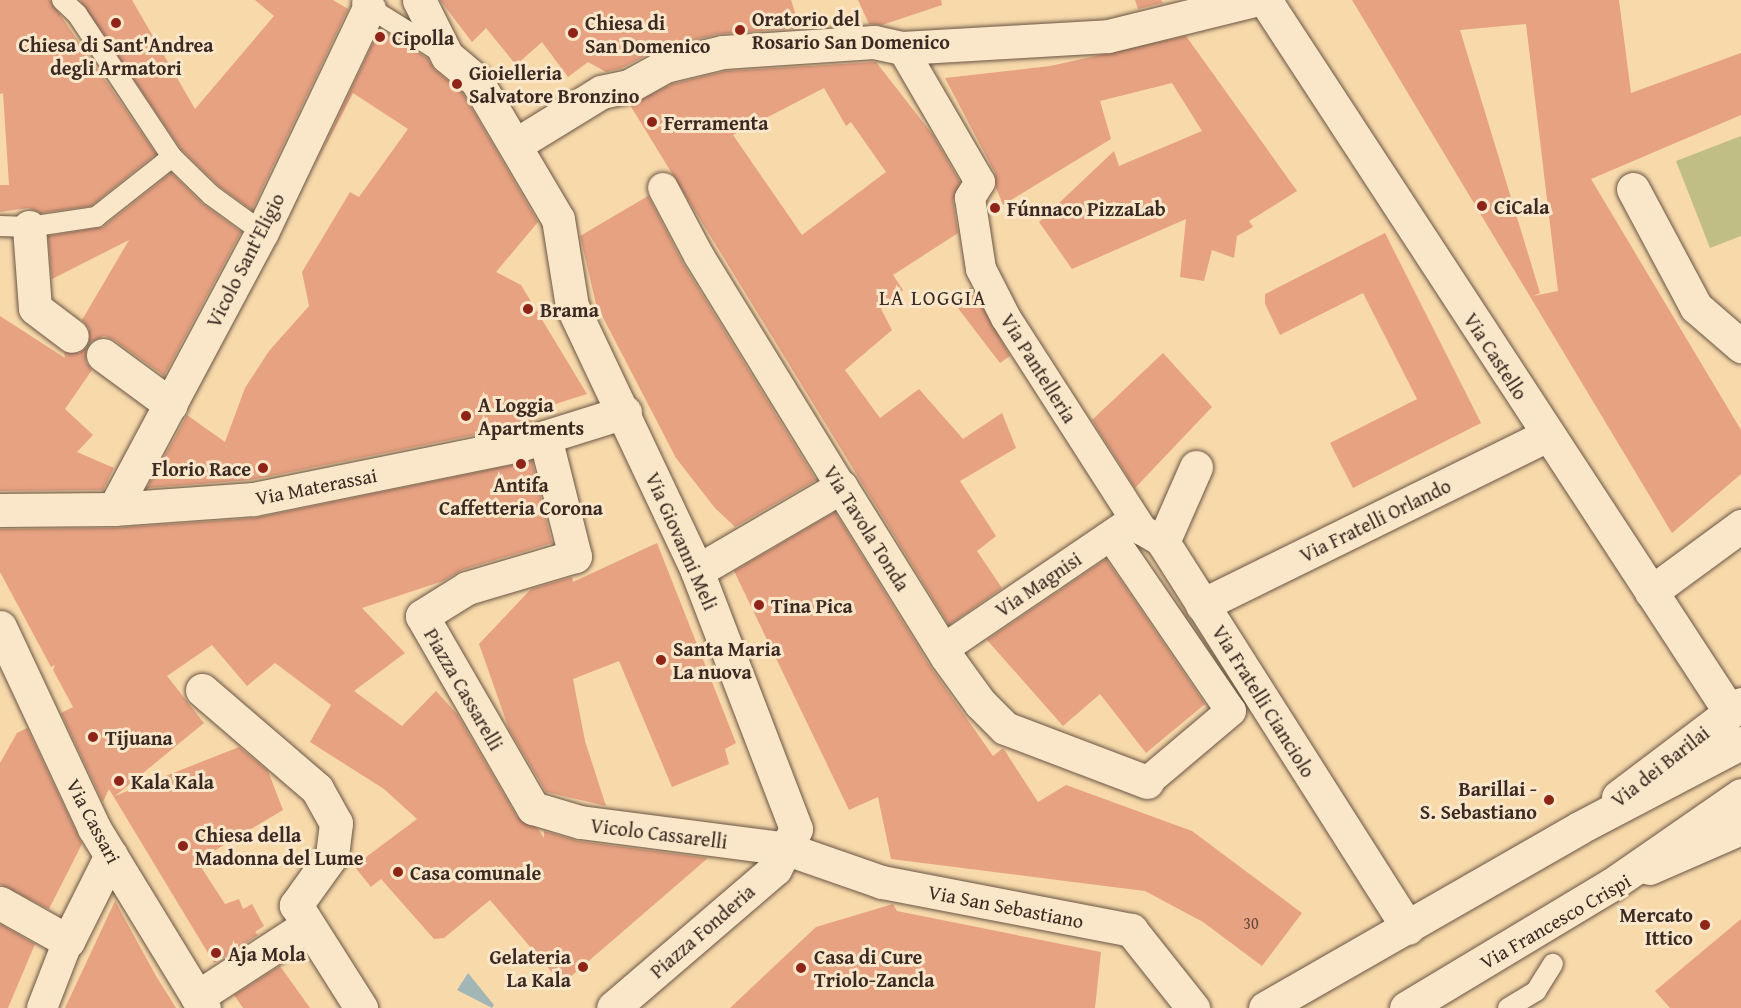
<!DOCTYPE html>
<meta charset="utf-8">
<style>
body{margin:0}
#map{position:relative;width:1741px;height:1008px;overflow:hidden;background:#f7d9aa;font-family:"Gentium Book Plus",serif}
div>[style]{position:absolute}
.green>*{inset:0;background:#c1be85}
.water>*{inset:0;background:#a2b7b5}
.building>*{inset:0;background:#e7a282}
.roads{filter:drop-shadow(0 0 2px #6a5545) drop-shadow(0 0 2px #6a5545)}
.service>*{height:20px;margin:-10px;padding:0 10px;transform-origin:10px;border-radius:10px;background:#fae6c8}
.pedestrian>*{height:30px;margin:-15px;padding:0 15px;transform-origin:15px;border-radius:15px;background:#fae6c8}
.minor>*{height:33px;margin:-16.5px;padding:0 16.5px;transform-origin:16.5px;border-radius:16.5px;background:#fae6c8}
.tertiary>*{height:33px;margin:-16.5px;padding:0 16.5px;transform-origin:16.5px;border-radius:16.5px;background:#fae6c8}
.secondary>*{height:33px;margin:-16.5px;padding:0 16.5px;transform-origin:16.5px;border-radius:16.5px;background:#fae6c8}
.dots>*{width:16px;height:16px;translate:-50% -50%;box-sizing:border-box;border:3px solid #fae6c8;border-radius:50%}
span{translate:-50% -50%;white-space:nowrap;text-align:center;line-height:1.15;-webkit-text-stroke:6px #fae6c8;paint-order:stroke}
.number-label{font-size:16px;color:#66473b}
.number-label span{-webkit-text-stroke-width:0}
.poi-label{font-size:20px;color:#3b2923;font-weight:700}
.left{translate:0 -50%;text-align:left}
.right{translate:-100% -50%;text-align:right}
.street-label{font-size:20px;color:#3b2923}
.neighbourhood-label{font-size:21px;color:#3b2923;letter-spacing:1.5px}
</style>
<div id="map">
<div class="green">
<div style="clip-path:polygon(1741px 136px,1741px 236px,1710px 248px,1676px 161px)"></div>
</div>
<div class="water">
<div style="clip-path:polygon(468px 973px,494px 1005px,492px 1008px,457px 990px)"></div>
</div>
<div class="building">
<div style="clip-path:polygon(0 0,50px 0,156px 154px,91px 206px,41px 213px,28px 208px,0 212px,0 185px,9px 185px,3px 93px,0 94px)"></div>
<div style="clip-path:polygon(80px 0,132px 0,195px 109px,274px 16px,255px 0,333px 0,348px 9px,252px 210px,219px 186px,181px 149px)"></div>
<div style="clip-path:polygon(440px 0,791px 0,800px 28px,719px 34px,660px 48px,622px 68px,606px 72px,588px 62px,568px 77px,542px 42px,516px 65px,486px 28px,472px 42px)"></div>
<div style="clip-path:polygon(858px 0,941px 0,942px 5px,882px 25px,869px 24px)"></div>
<div style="clip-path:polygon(1135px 0,1161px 0,1163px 3px,1138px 9px)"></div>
<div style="clip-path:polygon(evenodd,1352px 0,1619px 0,1631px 93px,1741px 53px,1741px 115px,1591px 179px,1741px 430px,1741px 474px,1672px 533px,1352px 0,1526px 24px,1558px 291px,1533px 296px,1540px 293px,1460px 30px,1526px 24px)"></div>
<div style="clip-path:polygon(380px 28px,427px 58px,435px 70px,462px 92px,538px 222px,496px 272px,521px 285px,587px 394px,530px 412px,532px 421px,514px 427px,251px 480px,147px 488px,187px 415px,225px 442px,245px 388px,269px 351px,309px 306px,302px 272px,350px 192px,359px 197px,408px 129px,353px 93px,315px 166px)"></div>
<div style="clip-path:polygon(1186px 36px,1297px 191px,1249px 221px,1253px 227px,1237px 236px,1234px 258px,1212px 250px,1204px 281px,1180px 277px,1186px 219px,1072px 269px,1039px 222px,1114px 151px,1119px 166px,1202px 131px,1172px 83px,1100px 101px,1111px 139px,1003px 205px,996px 188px,995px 173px,945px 78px,1050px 66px)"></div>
<div style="clip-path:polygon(evenodd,876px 62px,933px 135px,960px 182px,953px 201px,958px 233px,893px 275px,903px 290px,881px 309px,892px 330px,845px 370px,880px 418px,919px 389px,963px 439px,1002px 413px,1016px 448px,960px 481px,996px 536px,977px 551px,1002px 588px,949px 625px,630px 105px,672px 84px,726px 71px,876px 62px,824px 88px,846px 126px,851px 122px,886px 172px,802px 235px,733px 135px,824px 88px)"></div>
<div style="clip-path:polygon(171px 173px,204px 205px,241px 232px,164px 376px,114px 340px,104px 336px,89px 343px,89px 329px,82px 320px,129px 240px,52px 279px,48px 236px,103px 227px)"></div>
<div style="clip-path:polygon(648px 196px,684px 265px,816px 480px,735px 527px,715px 508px,676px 458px,596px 304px,580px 236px)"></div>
<div style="clip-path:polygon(1385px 233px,1481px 423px,1353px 488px,1330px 443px,1417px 399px,1363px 293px,1280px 335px,1265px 304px,1265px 294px)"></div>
<div style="clip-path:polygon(971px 287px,1010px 356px,1000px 363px,954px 303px)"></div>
<div style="clip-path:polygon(0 316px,65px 358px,64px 352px,79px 353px,86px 348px,86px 362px,92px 370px,65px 409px,93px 435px,77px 452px,114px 468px,103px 490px,0 491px)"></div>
<div style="clip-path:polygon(1163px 353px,1212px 407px,1135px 488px,1092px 420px)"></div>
<div style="clip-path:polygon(532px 461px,552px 543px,462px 570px,443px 581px,362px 608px,405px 653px,354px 691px,402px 726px,436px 691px,457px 714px,517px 817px,538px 829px,544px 838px,544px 831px,578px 841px,708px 858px,562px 984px,490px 900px,444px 938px,434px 939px,381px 879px,371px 887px,354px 866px,417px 819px,384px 789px,310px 742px,331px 705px,275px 663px,247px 686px,212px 645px,167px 676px,204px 723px,115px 796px,239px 747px,268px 771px,283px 810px,197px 861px,225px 904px,239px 899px,243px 909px,252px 904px,264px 926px,255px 932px,258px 935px,214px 963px,109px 789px,103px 802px,61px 713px,73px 707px,53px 670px,55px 665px,51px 667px,0 572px,0 529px,115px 528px,255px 518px)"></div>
<div style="clip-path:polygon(835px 512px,930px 666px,993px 756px,1003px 748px,1038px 802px,1066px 785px,1192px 831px,1302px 913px,1262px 966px,1203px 922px,1145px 891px,891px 859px,878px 797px,849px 810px,734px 571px)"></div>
<div style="clip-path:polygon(657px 543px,736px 743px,725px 749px,729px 764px,672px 787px,619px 661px,573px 679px,585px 741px,606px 806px,546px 792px,509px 729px,479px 644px,531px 589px,572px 577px,573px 582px)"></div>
<div style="clip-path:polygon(1106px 559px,1205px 704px,1146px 753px,1100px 694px,1063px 726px,987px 640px)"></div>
<div style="clip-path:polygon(27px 728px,82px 844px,49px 909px,0 884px,0 763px,17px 733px)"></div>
<div style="clip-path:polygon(115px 901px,156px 976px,176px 1008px,65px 1008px)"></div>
<div style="clip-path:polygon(893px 904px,897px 911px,1101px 952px,1095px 1008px,730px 1008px,816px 927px)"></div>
<div style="clip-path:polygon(1741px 919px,1741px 1008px,1670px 1008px,1655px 991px)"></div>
<div style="clip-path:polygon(0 924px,35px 944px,8px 1008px,0 1008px)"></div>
<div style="clip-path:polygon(280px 966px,310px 1008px,243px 1008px,234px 995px)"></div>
</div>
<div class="roads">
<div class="service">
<div style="left:62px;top:0;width:21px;rotate:43deg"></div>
<div style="left:77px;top:14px;width:172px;rotate:56.4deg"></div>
<div style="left:172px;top:157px;width:54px;rotate:44.3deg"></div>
<div style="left:211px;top:195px;width:63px;rotate:36deg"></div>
<div style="left:362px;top:3px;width:94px;rotate:32deg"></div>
<div style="left:0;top:226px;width:29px;rotate:2deg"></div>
<div style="left:29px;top:227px;width:68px;rotate:-8.5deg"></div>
<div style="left:96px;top:217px;width:97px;rotate:-38.3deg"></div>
<div style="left:1508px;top:1008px;width:33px;rotate:-31deg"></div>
<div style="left:1536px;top:991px;width:32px;rotate:-58deg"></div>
</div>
<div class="pedestrian">
<div style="left:902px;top:48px;width:155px;rotate:59.8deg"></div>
<div style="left:980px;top:182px;width:19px;rotate:122deg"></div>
<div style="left:970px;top:198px;width:72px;rotate:81.2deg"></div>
<div style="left:981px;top:269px;width:55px;rotate:63deg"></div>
<div style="left:1006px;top:318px;width:252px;rotate:57.3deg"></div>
<div style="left:1142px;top:530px;width:24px;rotate:30deg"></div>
<div style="left:663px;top:188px;width:77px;rotate:62.1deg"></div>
<div style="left:699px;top:256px;width:271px;rotate:58.4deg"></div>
<div style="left:1111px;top:536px;width:212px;rotate:55.6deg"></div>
<div style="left:1231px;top:711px;width:110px;rotate:139.8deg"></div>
<div style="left:942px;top:650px;width:222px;rotate:-34.2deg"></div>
<div style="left:42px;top:1008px;width:72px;rotate:-68.8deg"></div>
</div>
<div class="minor">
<div style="left:419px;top:0;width:63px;rotate:63.4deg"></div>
<div style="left:447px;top:56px;width:38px;rotate:40deg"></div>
<div style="left:476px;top:80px;width:161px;rotate:59.5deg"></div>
<div style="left:558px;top:219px;width:88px;rotate:80.9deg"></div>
<div style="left:572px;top:306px;width:293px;rotate:64.7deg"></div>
<div style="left:697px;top:571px;width:276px;rotate:69deg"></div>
<div style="left:796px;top:829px;width:45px;rotate:117.7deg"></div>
<div style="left:775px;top:869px;width:213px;rotate:139.4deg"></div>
<div style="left:1265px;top:0;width:850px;rotate:56.85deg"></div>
<div style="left:515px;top:145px;width:101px;rotate:-31.6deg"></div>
<div style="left:601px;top:92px;width:29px;rotate:-12deg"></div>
<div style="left:629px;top:86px;width:41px;rotate:-29.1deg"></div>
<div style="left:665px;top:66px;width:60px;rotate:-13.6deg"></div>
<div style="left:723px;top:52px;width:151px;rotate:-3.8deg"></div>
<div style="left:874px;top:42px;width:29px;rotate:12deg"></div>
<div style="left:902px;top:48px;width:206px;rotate:-3.3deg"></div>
<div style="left:1108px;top:36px;width:151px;rotate:-13.8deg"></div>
<div style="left:1633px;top:189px;width:134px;rotate:61.9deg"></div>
<div style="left:1696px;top:307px;width:60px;rotate:40.9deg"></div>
<div style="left:29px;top:227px;width:81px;rotate:85.8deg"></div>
<div style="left:35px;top:308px;width:46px;rotate:37.1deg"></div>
<div style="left:103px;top:355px;width:84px;rotate:36.3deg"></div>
<div style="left:545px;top:437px;width:123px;rotate:75.9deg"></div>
<div style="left:575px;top:556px;width:113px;rotate:163.5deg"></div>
<div style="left:467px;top:588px;width:53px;rotate:148.1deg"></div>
<div style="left:422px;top:616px;width:222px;rotate:60deg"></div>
<div style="left:533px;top:808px;width:49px;rotate:16.6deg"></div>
<div style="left:580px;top:822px;width:209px;rotate:7.4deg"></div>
<div style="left:787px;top:849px;width:101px;rotate:19.2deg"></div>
<div style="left:882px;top:882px;width:254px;rotate:10.9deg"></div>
<div style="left:1131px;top:930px;width:100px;rotate:51.5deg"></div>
<div style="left:1196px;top:467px;width:82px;rotate:113.7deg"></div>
<div style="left:1163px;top:542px;width:457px;rotate:57.6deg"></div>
<div style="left:114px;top:509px;width:314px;rotate:-61.9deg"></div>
<div style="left:262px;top:232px;width:248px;rotate:-64.5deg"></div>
<div style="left:0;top:510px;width:114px;rotate:-0.5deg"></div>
<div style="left:114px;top:509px;width:140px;rotate:-4.1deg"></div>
<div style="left:254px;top:499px;width:270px;rotate:-11.5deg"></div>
<div style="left:519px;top:445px;width:111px;rotate:-17.3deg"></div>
<div style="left:697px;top:571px;width:167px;rotate:-30.3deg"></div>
<div style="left:841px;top:487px;width:199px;rotate:58.1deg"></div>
<div style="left:946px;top:656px;width:58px;rotate:54.1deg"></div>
<div style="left:980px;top:703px;width:35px;rotate:45deg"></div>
<div style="left:1005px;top:728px;width:152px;rotate:20.8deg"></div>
<div style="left:1651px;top:592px;width:112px;rotate:-36.3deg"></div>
<div style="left:1202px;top:605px;width:385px;rotate:-26.2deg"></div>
<div style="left:0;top:627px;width:222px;rotate:64.9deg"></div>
<div style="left:94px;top:828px;width:211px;rotate:58.6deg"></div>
<div style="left:202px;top:690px;width:152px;rotate:40.7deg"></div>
<div style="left:317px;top:789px;width:39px;rotate:61deg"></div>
<div style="left:336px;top:823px;width:32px;rotate:97deg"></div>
<div style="left:332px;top:855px;width:62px;rotate:125.8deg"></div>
<div style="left:296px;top:905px;width:122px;rotate:57.7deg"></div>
<div style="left:0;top:903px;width:78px;rotate:29.2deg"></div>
<div style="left:68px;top:941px;width:96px;rotate:-63.4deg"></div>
<div style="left:197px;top:997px;width:132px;rotate:-33deg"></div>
</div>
<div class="tertiary">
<div style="left:1618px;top:797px;width:154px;rotate:-37.1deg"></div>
<div style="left:1649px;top:868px;width:100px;rotate:-23.5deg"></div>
</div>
<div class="secondary">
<div style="left:1265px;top:1008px;width:362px;rotate:-29.8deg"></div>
<div style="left:1579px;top:828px;width:183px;rotate:-27.7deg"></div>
<div style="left:1406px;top:1008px;width:239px;rotate:-31deg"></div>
<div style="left:1611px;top:885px;width:158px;rotate:-34.7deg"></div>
</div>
</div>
<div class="dots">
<div style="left:116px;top:23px;background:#8f2418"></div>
<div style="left:740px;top:30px;background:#8f2418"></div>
<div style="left:573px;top:33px;background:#8f2418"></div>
<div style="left:380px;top:37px;background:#8f2418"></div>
<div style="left:457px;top:84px;background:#8f2418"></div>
<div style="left:652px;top:122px;background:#8f2418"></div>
<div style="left:1482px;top:206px;background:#8f2418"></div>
<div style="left:995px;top:208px;background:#8f2418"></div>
<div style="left:528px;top:309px;background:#8f2418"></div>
<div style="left:466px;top:416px;background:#8f2418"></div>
<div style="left:521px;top:464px;background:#8f2418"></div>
<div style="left:263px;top:468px;background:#8f2418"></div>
<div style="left:759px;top:605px;background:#8f2418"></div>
<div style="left:661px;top:660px;background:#8f2418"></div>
<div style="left:93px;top:737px;background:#8f2418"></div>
<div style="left:119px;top:781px;background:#8f2418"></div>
<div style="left:1549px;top:800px;background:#8f2418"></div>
<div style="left:183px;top:846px;background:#8f2418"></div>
<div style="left:398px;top:872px;background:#8f2418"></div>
<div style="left:1705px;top:925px;background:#8f2418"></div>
<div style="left:216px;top:953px;background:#8f2418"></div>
<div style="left:583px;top:967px;background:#8f2418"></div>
<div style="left:801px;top:968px;background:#8f2418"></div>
</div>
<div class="number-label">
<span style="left:1251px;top:923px">30</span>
</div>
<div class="poi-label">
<span class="left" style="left:752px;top:30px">Oratorio del<br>Rosario San Domenico</span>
<span class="left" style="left:585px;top:34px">Chiesa di<br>San Domenico</span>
<span class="left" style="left:392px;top:37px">Cipolla</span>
<span style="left:116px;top:56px">Chiesa di Sant'Andrea<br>degli Armatori</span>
<span class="left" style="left:469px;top:84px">Gioielleria<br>Salvatore Bronzino</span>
<span class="left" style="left:664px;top:122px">Ferramenta</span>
<span class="left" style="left:1494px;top:206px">CiCala</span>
<span class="left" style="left:1007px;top:208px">Fúnnaco PizzaLab</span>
<span class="left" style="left:540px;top:309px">Brama</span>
<span class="left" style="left:478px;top:416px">A Loggia<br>Apartments</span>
<span class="right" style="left:251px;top:468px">Florio Race</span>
<span style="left:521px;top:496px">Antifa<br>Caffetteria Corona</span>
<span class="left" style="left:771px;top:605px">Tina Pica</span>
<span class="left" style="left:673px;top:660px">Santa Maria<br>La nuova</span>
<span class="left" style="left:105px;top:737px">Tijuana</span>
<span class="left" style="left:131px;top:781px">Kala Kala</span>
<span class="right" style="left:1537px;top:800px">Barillai -<br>S. Sebastiano</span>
<span class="left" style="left:195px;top:846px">Chiesa della<br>Madonna del Lume</span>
<span class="left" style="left:410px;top:872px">Casa comunale</span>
<span class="right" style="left:1693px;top:926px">Mercato<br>Ittico</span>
<span class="left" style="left:228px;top:953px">Aja Mola</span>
<span class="right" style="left:571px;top:968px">Gelateria<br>La Kala</span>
<span class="left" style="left:814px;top:968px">Casa di Cure<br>Triolo-Zancla</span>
</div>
<div class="street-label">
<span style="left:245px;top:260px;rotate:-63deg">Vicolo Sant'Eligio</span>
<span style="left:1496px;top:356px;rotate:57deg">Via Castello</span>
<span style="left:1039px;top:368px;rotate:58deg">Via Pantelleria</span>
<span style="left:316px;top:486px;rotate:-11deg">Via Materassai</span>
<span style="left:1375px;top:520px;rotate:-26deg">Via Fratelli Orlando</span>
<span style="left:867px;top:528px;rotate:58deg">Via Tavola Tonda</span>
<span style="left:682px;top:541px;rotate:66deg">Via Giovanni Meli</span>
<span style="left:1038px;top:584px;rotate:-34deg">Via Magnisi</span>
<span style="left:464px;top:689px;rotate:60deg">Piazza Cassarelli</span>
<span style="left:1264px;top:701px;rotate:58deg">Via Fratelli Cianciolo</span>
<span style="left:1660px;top:766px;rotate:-38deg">Via dei Barilai</span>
<span style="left:94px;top:821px;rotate:62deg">Via Cassari</span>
<span style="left:659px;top:833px;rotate:7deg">Vicolo Cassarelli</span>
<span style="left:1006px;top:906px;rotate:11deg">Via San Sebastiano</span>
<span style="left:1555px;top:921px;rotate:-30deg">Via Francesco Crispi</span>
<span style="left:702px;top:931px;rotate:-41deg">Piazza Fonderia</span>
</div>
<div class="neighbourhood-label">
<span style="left:933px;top:298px">LA LOGGIA</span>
</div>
</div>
